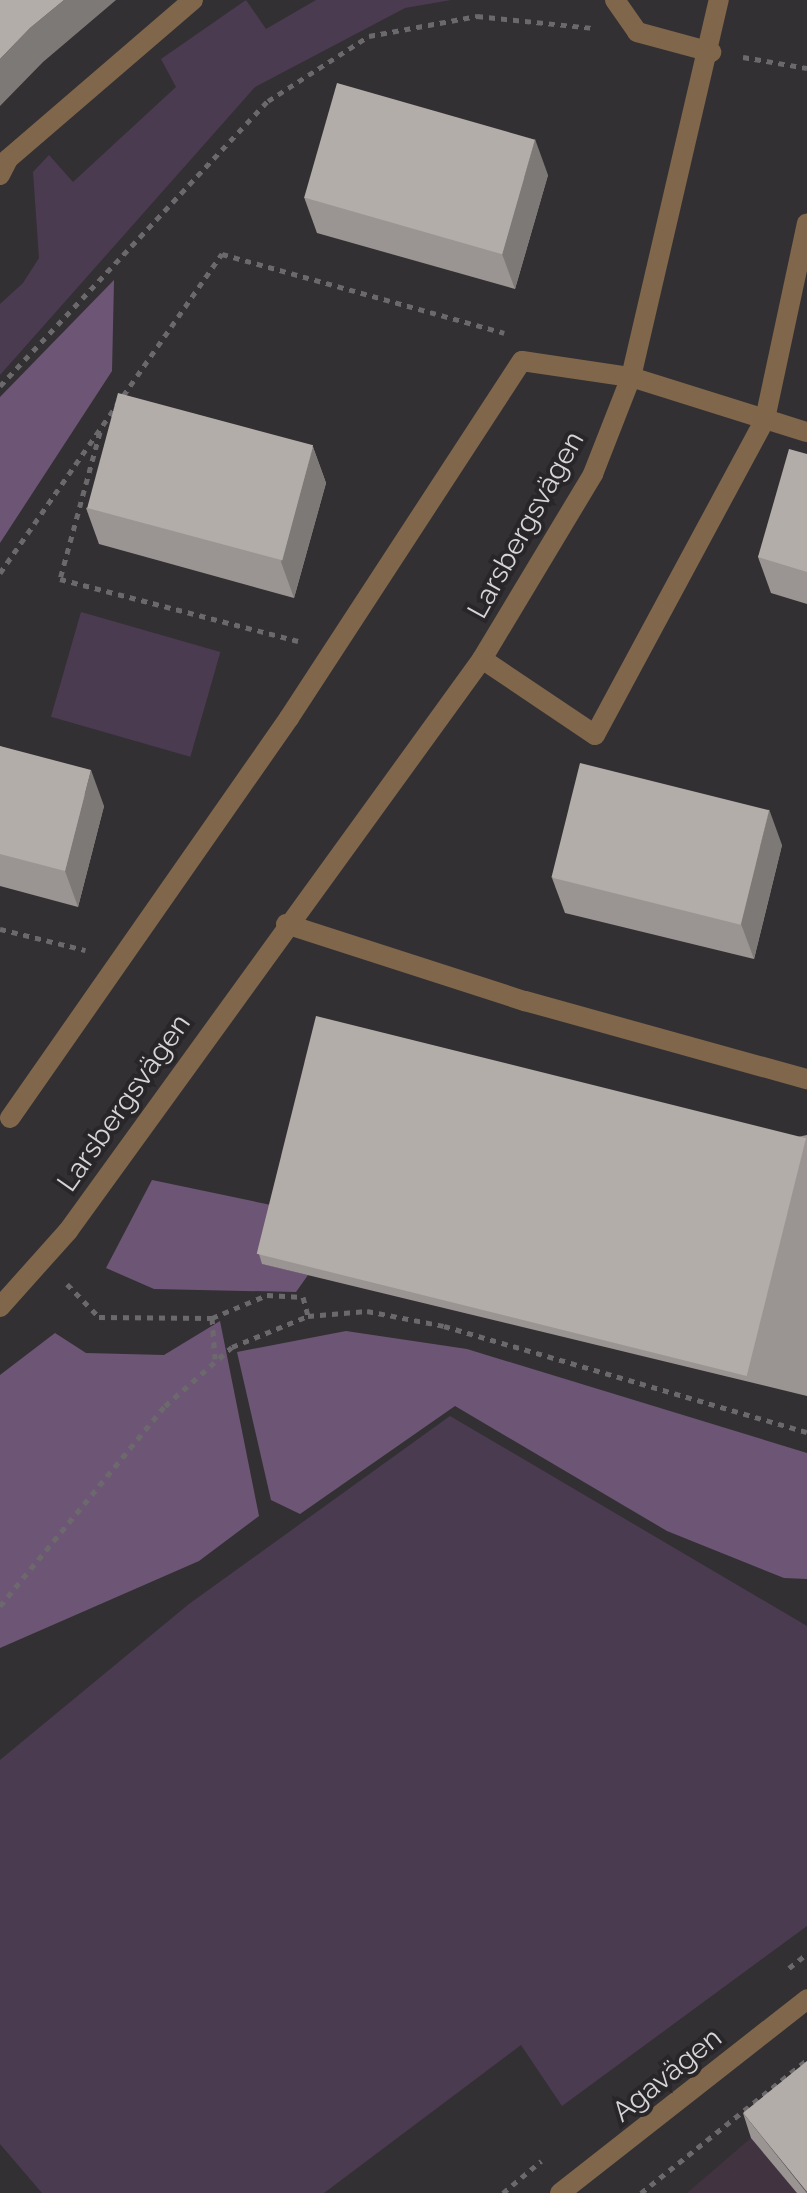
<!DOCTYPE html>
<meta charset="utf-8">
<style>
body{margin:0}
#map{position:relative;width:807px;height:2193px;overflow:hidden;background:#333034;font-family:Raleway,sans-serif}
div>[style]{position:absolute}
.industrial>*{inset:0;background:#423340}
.green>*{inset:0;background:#4b3b50;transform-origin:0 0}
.forest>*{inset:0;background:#6d5675}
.path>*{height:5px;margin-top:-2.5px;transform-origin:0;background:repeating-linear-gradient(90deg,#6c696d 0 6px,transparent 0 12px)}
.minor>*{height:20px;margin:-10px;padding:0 10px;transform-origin:10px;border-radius:10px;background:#80674b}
.wall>*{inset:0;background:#9a9592}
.shaded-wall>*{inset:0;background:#7d7977}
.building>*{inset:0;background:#b3adaa;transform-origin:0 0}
span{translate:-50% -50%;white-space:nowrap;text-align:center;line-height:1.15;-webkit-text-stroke:8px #29262a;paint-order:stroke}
.street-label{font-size:28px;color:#d6d4d7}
</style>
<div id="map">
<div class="industrial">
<div style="clip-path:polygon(807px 2092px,807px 2193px,687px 2193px,751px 2138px)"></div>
</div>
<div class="green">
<div style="clip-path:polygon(246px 0,266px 29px,316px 0,451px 0,405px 8px,255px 87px,0 375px,0 304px,23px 283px,39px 258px,33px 172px,49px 155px,73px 182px,176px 87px,161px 59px)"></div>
<div style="left:81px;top:612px;width:145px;height:109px;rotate:16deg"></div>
<div style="clip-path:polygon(450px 1416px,807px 1626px,807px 1926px,562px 2106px,521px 2045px,324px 2193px,42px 2193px,0 2144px,0 1760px,189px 1604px)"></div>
</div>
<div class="forest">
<div style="clip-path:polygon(114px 280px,112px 371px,0 543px,0 397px)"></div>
<div style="clip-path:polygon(152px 1180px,276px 1206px,263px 1264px,308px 1275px,296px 1292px,154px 1289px,106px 1268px)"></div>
<div style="clip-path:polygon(220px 1321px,259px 1516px,199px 1561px,0 1648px,0 1375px,55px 1333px,86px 1353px,164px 1355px)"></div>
<div style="clip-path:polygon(346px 1331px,467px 1349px,807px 1453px,807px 1579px,784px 1578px,667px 1531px,455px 1406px,300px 1514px,271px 1500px,237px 1352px)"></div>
</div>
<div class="path">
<div style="left:743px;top:57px;width:65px;rotate:9.8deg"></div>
<div style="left:0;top:386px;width:391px;rotate:-46.8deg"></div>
<div style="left:268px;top:101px;width:120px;rotate:-32.8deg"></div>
<div style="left:369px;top:36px;width:110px;rotate:-10.5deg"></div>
<div style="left:477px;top:16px;width:118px;rotate:5.9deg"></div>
<div style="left:100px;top:432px;width:152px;rotate:105.2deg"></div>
<div style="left:60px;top:579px;width:246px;rotate:14.6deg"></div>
<div style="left:0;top:573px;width:389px;rotate:-55.2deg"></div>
<div style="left:222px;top:254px;width:293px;rotate:15.6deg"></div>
<div style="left:0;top:929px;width:88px;rotate:13.9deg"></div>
<div style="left:67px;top:1284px;width:46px;rotate:45.9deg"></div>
<div style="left:99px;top:1317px;width:113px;rotate:0.5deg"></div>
<div style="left:212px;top:1318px;width:60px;rotate:-22.7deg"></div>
<div style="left:267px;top:1295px;width:36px;rotate:3deg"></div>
<div style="left:303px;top:1297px;width:20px;rotate:75deg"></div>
<div style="left:212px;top:1318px;width:41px;rotate:85.8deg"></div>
<div style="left:0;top:1606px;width:259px;rotate:-50.5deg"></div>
<div style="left:165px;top:1406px;width:89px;rotate:-41.4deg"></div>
<div style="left:232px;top:1347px;width:82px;rotate:-22.2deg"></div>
<div style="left:308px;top:1316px;width:59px;rotate:-4.8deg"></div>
<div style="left:367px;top:1311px;width:78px;rotate:11deg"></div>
<div style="left:444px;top:1326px;width:378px;rotate:16.3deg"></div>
<div style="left:789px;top:1968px;width:23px;rotate:-38deg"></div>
<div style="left:503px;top:2193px;width:50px;rotate:-40.1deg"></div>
<div style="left:641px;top:2193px;width:213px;rotate:-38.7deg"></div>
</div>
<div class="minor">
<div style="left:615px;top:0;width:39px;rotate:55deg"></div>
<div style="left:637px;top:32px;width:77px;rotate:15.1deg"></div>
<div style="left:0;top:175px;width:18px;rotate:-63deg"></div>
<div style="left:8px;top:159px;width:244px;rotate:-40.7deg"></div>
<div style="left:482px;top:659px;width:136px;rotate:33.9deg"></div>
<div style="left:595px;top:735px;width:359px;rotate:-61.7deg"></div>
<div style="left:765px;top:419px;width:200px;rotate:-77.9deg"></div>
<div style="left:286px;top:924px;width:251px;rotate:17.9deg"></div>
<div style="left:525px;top:1001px;width:293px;rotate:15.5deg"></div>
<div style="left:10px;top:1118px;width:488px;rotate:-55.1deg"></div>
<div style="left:289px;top:718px;width:426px;rotate:-56.9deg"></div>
<div style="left:522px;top:361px;width:110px;rotate:8.4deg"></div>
<div style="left:631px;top:377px;width:184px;rotate:17.4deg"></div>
<div style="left:0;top:1307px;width:102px;rotate:-48.2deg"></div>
<div style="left:68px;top:1231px;width:706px;rotate:-54.1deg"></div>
<div style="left:482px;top:659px;width:216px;rotate:-59deg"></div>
<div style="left:593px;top:474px;width:104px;rotate:-68.6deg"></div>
<div style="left:631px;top:377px;width:387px;rotate:-76.9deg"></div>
<div style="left:560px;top:2193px;width:314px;rotate:-38.1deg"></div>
</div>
<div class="wall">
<div style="clip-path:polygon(548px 175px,515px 289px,317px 233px,304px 197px)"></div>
<div style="clip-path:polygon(313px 447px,326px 483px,294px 598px,99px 544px,86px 508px)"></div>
<div style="clip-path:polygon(807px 454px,807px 604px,771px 593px,758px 557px)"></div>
<div style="clip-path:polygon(0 746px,104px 806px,78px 907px,0 886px)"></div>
<div style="clip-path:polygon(782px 845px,754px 959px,565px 913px,552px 878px)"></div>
<div style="clip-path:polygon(807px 1135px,807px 1396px,262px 1264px,259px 1254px)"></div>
<div style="clip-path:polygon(743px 2113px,807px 2193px,797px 2193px,751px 2138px)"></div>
</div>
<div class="shaded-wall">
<div style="clip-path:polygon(64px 0,116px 0,43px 62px,0 106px,0 59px,30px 28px)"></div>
<div style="clip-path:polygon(535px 139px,548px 175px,515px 289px,502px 254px)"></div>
<div style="clip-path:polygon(313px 447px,326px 483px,294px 598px,281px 562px)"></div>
<div style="clip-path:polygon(91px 770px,104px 806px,78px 907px,65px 871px)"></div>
<div style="clip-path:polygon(769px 809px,782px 845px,754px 959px,741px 924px)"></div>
</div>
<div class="building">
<div style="clip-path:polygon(0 0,64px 0,30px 28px,0 59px)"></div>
<div style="left:337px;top:83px;width:206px;height:119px;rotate:16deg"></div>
<div style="left:118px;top:393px;width:202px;height:119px;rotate:15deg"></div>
<div style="clip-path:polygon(789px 449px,807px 454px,807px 572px,758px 557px)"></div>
<div style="clip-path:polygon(0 746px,91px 770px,65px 871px,0 854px)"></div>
<div style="left:580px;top:763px;width:195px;height:118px;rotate:14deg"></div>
<div style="left:316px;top:1016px;width:505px;height:245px;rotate:14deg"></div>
<div style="clip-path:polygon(807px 2061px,807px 2192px,743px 2113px)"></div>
</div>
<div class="street-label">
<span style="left:526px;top:525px;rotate:-61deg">Larsbergsvägen</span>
<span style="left:124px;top:1103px;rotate:-55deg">Larsbergsvägen</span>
<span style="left:667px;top:2075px;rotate:-39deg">Agavägen</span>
</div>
</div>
